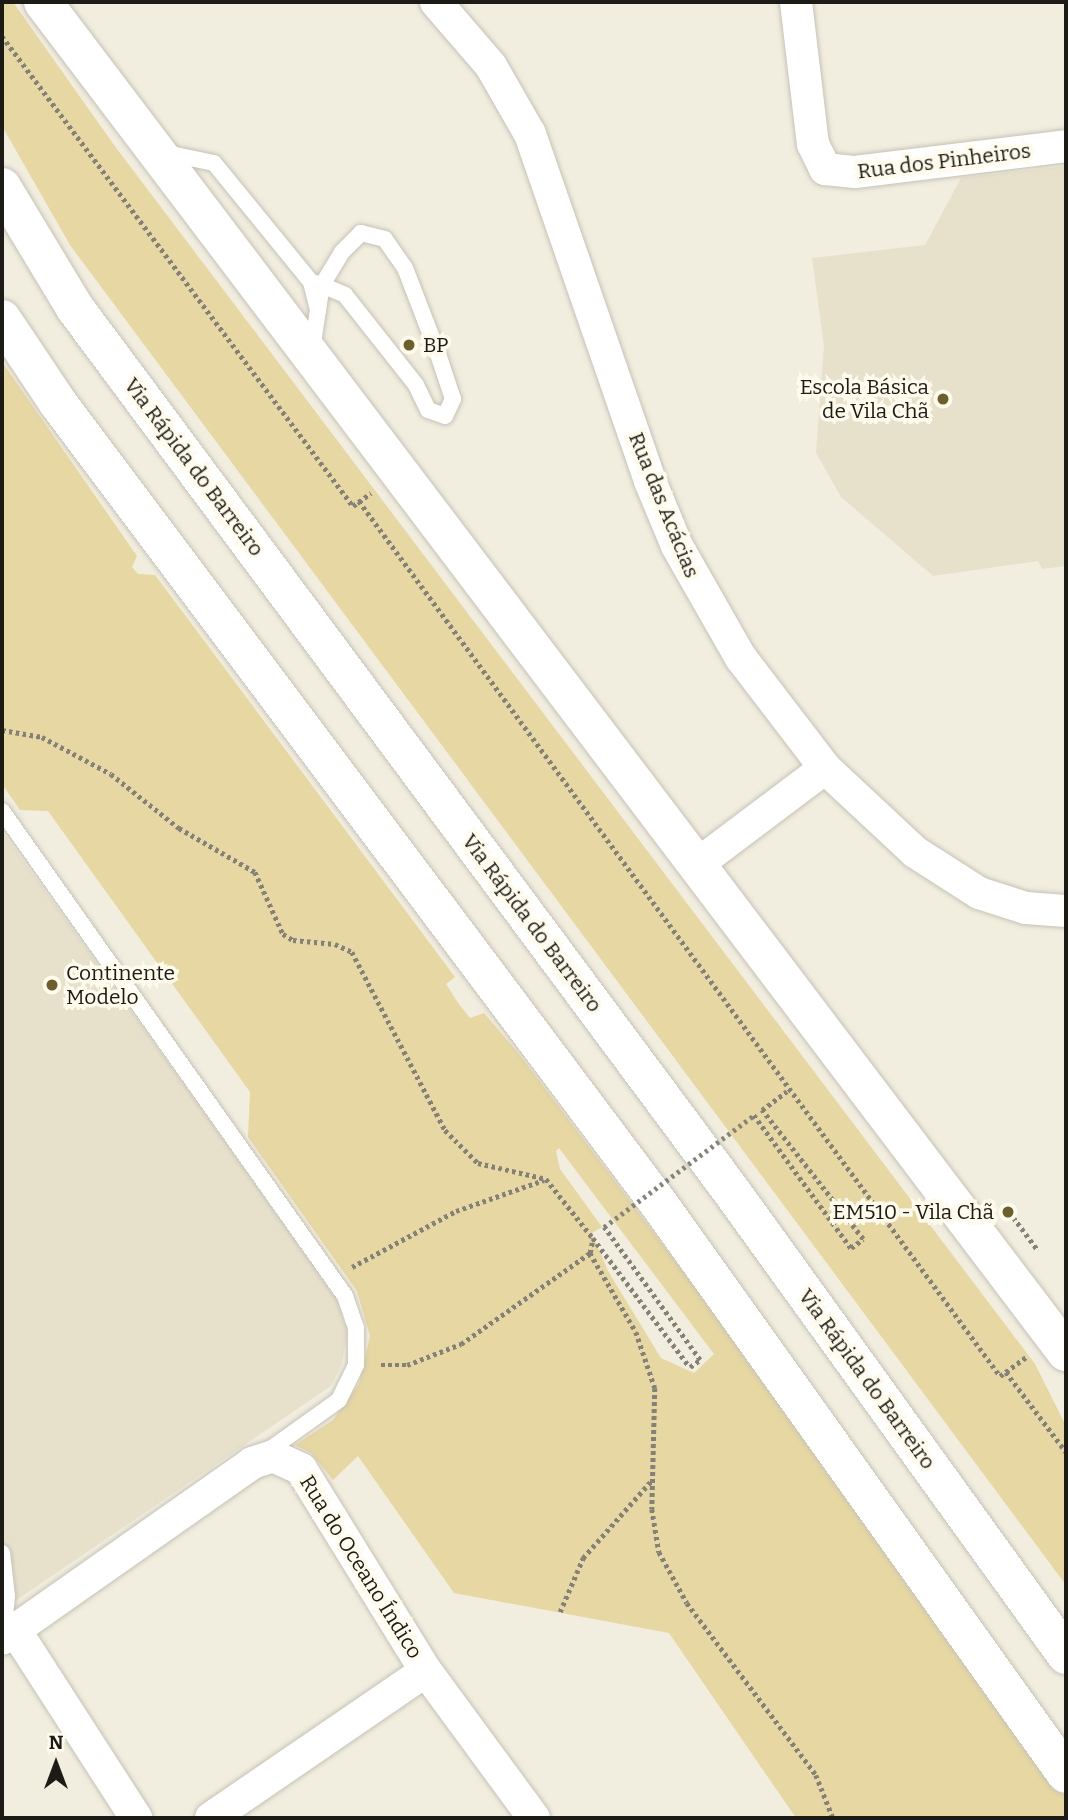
<!DOCTYPE html>
<meta charset="utf-8">
<style>
body{margin:0}
#map{position:relative;width:1068px;height:1820px;overflow:hidden;background:#f1eddf;font-family:Bitter,serif}
div>[style]{position:absolute}
.built>*{inset:0;background:#e7e1cc}
.green>*{inset:0;background:#e6d7a3}
.path>*{height:4.5px;margin-top:-2.25px;transform-origin:0;background:repeating-linear-gradient(90deg,#848278 0 3.5px,transparent 0 7px)}
.roads{filter:drop-shadow(0 0 2px #c6c2b5) drop-shadow(0 0 2px #c6c2b5)}
.lane>*{height:16px;margin:-8px;padding:0 8px;transform-origin:8px;border-radius:8px;background:#fff}
.street>*{height:32px;margin:-16px;padding:0 16px;transform-origin:16px;border-radius:16px;background:#fff}
.secondary>*{height:38px;margin:-19px;padding:0 19px;transform-origin:19px;border-radius:19px;background:#fff}
.highway>*{height:38px;margin:-19px;padding:0 19px;transform-origin:19px;border-radius:19px;background:#fff}
.path-bridge>*{height:4.5px;margin-top:-2.25px;transform-origin:0;background:repeating-linear-gradient(90deg,#848278 0 3.5px,transparent 0 7px)}
.dots>*{width:19px;height:19px;translate:-50% -50%;box-sizing:border-box;border:4px solid #fefaec;border-radius:50%}
span{translate:-50% -50%;white-space:nowrap;text-align:center;line-height:1.15;-webkit-text-stroke:7px #fefaec;paint-order:stroke}
.street-label{font-size:21px;color:#1c1b16}
.poi-label{font-size:21px;color:#1c1b16}
.left{translate:0 -50%;text-align:left}
.right{translate:-100% -50%;text-align:right}
.frame{position:absolute;inset:0;border:4px solid #1c1b16;pointer-events:none}
.north{position:absolute;left:21px;top:1729px;width:70px;height:70px;-webkit-text-stroke:5px #fefaec;paint-order:stroke;rotate:0deg;font-size:19px;font-weight:700;line-height:28px;text-align:center;color:#1c1b16}
.north::after{content:'';display:block;margin:auto;width:24px;height:32px;background:#1c1b16;clip-path:polygon(50% 0,100% 100%,50% 72%,0 100%)}
</style>
<div id="map">
<div class="built">
<div style="clip-path:polygon(1066px 166px,1066px 566px,1042px 569px,1038px 561px,933px 576px,841px 497px,816px 453px,824px 346px,812px 258px,925px 245px,961px 178px)"></div>
<div style="clip-path:polygon(2px 831px,337px 1298px,347px 1333px,342px 1364px,331px 1386px,2px 1610px)"></div>
</div>
<div class="green">
<div style="clip-path:polygon(2px 2px,13px 2px,114px 145px,1035px 1364px,1066px 1426px,1066px 1585px,70px 245px,2px 126px)"></div>
<div style="clip-path:polygon(evenodd,2px 362px,137px 556px,132px 567px,138px 574px,155px 575px,455px 977px,446px 984px,458px 1003px,470px 1018px,484px 1013px,519px 1054px,778px 1397px,1034px 1750px,1066px 1798px,1066px 1818px,796px 1818px,669px 1633px,454px 1593px,358px 1456px,333px 1480px,311px 1453px,295px 1445px,333px 1420px,359px 1384px,370px 1336px,357px 1291px,248px 1137px,250px 1092px,48px 811px,20px 810px,2px 784px,2px 362px,559px 1148px,714px 1354px,694px 1373px,661px 1358px,608px 1271px,592px 1233px,602px 1227px,560px 1169px,556px 1151px,559px 1148px)"></div>
</div>
<div class="path">
<div style="left:2px;top:36px;width:587px;rotate:53.25deg"></div>
<div style="left:353px;top:506px;width:22px;rotate:-36deg"></div>
<div style="left:359px;top:501px;width:1085px;rotate:53.77deg"></div>
<div style="left:1000px;top:1376px;width:32px;rotate:-36deg"></div>
<div style="left:2px;top:730px;width:41px;rotate:9.9deg"></div>
<div style="left:42px;top:737px;width:78px;rotate:28.2deg"></div>
<div style="left:111px;top:774px;width:87px;rotate:38.5deg"></div>
<div style="left:179px;top:828px;width:88px;rotate:30.1deg"></div>
<div style="left:255px;top:872px;width:68px;rotate:65.7deg"></div>
<div style="left:283px;top:934px;width:12px;rotate:31deg"></div>
<div style="left:293px;top:940px;width:42px;rotate:5.4deg"></div>
<div style="left:335px;top:944px;width:19px;rotate:25deg"></div>
<div style="left:352px;top:952px;width:201px;rotate:62.4deg"></div>
<div style="left:445px;top:1130px;width:47px;rotate:45deg"></div>
<div style="left:478px;top:1163px;width:70px;rotate:13.2deg"></div>
<div style="left:546px;top:1179px;width:75px;rotate:51.5deg"></div>
<div style="left:754px;top:1115px;width:165px;rotate:53.9deg"></div>
<div style="left:851px;top:1248px;width:15px;rotate:-37deg"></div>
<div style="left:863px;top:1239px;width:164px;rotate:-128.1deg"></div>
<div style="left:762px;top:1110px;width:31px;rotate:-37deg"></div>
<div style="left:1005px;top:1206px;width:54px;rotate:53.3deg"></div>
<div style="left:590px;top:1253px;width:91px;rotate:59.8deg"></div>
<div style="left:636px;top:1332px;width:59px;rotate:71.3deg"></div>
<div style="left:655px;top:1388px;width:121px;rotate:91.4deg"></div>
<div style="left:652px;top:1509px;width:44px;rotate:80.8deg"></div>
<div style="left:659px;top:1552px;width:58px;rotate:61.2deg"></div>
<div style="left:687px;top:1603px;width:215px;rotate:53.1deg"></div>
<div style="left:816px;top:1775px;width:46px;rotate:68.4deg"></div>
<div style="left:352px;top:1267px;width:118px;rotate:-28.3deg"></div>
<div style="left:456px;top:1211px;width:93px;rotate:-19.4deg"></div>
<div style="left:381px;top:1365px;width:26px"></div>
<div style="left:407px;top:1365px;width:58px;rotate:-21.3deg"></div>
<div style="left:461px;top:1344px;width:158px;rotate:-35.2deg"></div>
<div style="left:590px;top:1253px;width:15px;rotate:-79deg"></div>
<div style="left:593px;top:1238px;width:161px;rotate:53.1deg"></div>
<div style="left:690px;top:1367px;width:12px;rotate:-35deg"></div>
<div style="left:700px;top:1360px;width:164px;rotate:-125.8deg"></div>
<div style="left:1006px;top:1372px;width:100px;rotate:53.1deg"></div>
<div style="left:560px;top:1612px;width:59px;rotate:-66.9deg"></div>
<div style="left:583px;top:1558px;width:104px;rotate:-48.5deg"></div>
</div>
<div class="roads">
<div class="lane">
<div style="left:166px;top:153px;width:49px;rotate:11.8deg"></div>
<div style="left:214px;top:163px;width:154px;rotate:50.8deg"></div>
<div style="left:311px;top:282px;width:29px;rotate:76deg"></div>
<div style="left:318px;top:310px;width:40px;rotate:98.5deg"></div>
<div style="left:311px;top:282px;width:11px;rotate:15deg"></div>
<div style="left:322px;top:285px;width:25px;rotate:23deg"></div>
<div style="left:345px;top:295px;width:115px;rotate:51.7deg"></div>
<div style="left:416px;top:385px;width:28px;rotate:64deg"></div>
<div style="left:428px;top:410px;width:18px;rotate:19deg"></div>
<div style="left:445px;top:416px;width:19px;rotate:-65deg"></div>
<div style="left:453px;top:399px;width:51px;rotate:-108.4deg"></div>
<div style="left:437px;top:351px;width:89px;rotate:-111.1deg"></div>
<div style="left:405px;top:268px;width:35px;rotate:-125deg"></div>
<div style="left:385px;top:239px;width:25px;rotate:-166deg"></div>
<div style="left:361px;top:233px;width:27px;rotate:135deg"></div>
<div style="left:342px;top:252px;width:39px;rotate:121deg"></div>
<div style="left:322px;top:285px;width:25px;rotate:99deg"></div>
<div style="left:2px;top:811px;width:594px;rotate:54.73deg"></div>
<div style="left:345px;top:1296px;width:34px;rotate:71deg"></div>
<div style="left:356px;top:1328px;width:37px;rotate:90deg"></div>
<div style="left:356px;top:1365px;width:39px;rotate:116deg"></div>
<div style="left:339px;top:1400px;width:91px;rotate:144.4deg"></div>
<div style="left:2px;top:1553px;width:43px;rotate:83.4deg"></div>
<div style="left:7px;top:1596px;width:41px;rotate:95.6deg"></div>
</div>
<div class="street">
<div style="left:436px;top:2px;width:84px;rotate:49.3deg"></div>
<div style="left:491px;top:66px;width:78px;rotate:60.2deg"></div>
<div style="left:530px;top:134px;width:367px;rotate:70.9deg"></div>
<div style="left:650px;top:481px;width:70px;rotate:67.4deg"></div>
<div style="left:677px;top:546px;width:129px;rotate:60.3deg"></div>
<div style="left:741px;top:658px;width:138px;rotate:52.6deg"></div>
<div style="left:825px;top:768px;width:123px;rotate:43deg"></div>
<div style="left:915px;top:852px;width:76px;rotate:32.6deg"></div>
<div style="left:979px;top:893px;width:49px;rotate:17.7deg"></div>
<div style="left:1026px;top:908px;width:40px;rotate:4.3deg"></div>
<div style="left:796px;top:2px;width:143px;rotate:83.2deg"></div>
<div style="left:813px;top:144px;width:28px;rotate:64deg"></div>
<div style="left:825px;top:169px;width:30px;rotate:6deg"></div>
<div style="left:855px;top:172px;width:213px;rotate:-7deg"></div>
<div style="left:699px;top:863px;width:158px;rotate:-37deg"></div>
<div style="left:15px;top:1630px;width:224px;rotate:57.2deg"></div>
<div style="left:2px;top:1639px;width:306px;rotate:-35.1deg"></div>
<div style="left:252px;top:1463px;width:22px;rotate:-18deg"></div>
<div style="left:273px;top:1456px;width:31px;rotate:25deg"></div>
<div style="left:301px;top:1469px;width:238px;rotate:58.3deg"></div>
<div style="left:426px;top:1671px;width:182px;rotate:53.7deg"></div>
<div style="left:211px;top:1818px;width:260px;rotate:-34.4deg"></div>
</div>
<div class="secondary">
<div style="left:43px;top:2px;width:1694px;rotate:52.85deg"></div>
</div>
<div class="highway">
<div style="left:2px;top:187px;width:141px;rotate:58.9deg"></div>
<div style="left:75px;top:308px;width:1101px;rotate:53.38deg"></div>
<div style="left:732px;top:1192px;width:571px;rotate:54.19deg"></div>
<div style="left:2px;top:319px;width:101px;rotate:56.3deg"></div>
<div style="left:58px;top:403px;width:1001px;rotate:53.12deg"></div>
<div style="left:659px;top:1204px;width:700px;rotate:54.47deg"></div>
</div>
</div>
<div class="path-bridge">
<div style="left:604px;top:1227px;width:187px;rotate:-36.7deg"></div>
</div>
<div class="dots">
<div style="left:409px;top:345px;background:#6d5f2c"></div>
<div style="left:943px;top:399px;background:#6d5f2c"></div>
<div style="left:52px;top:985px;background:#6d5f2c"></div>
<div style="left:1008px;top:1212px;background:#6d5f2c"></div>
</div>
<div class="street-label">
<span style="left:944px;top:161px;rotate:-7deg">Rua dos Pinheiros</span>
<span style="left:194px;top:467px;rotate:53deg">Via Rápida do Barreiro</span>
<span style="left:664px;top:505px;rotate:68deg">Rua das Acácias</span>
<span style="left:532px;top:923px;rotate:53deg">Via Rápida do Barreiro</span>
<span style="left:867px;top:1379px;rotate:54deg">Via Rápida do Barreiro</span>
<span style="left:361px;top:1567px;rotate:58deg">Rua do Oceano Índico</span>
</div>
<div class="poi-label">
<span class="left" style="left:423px;top:345px">BP</span>
<span class="right" style="left:929px;top:399px">Escola Básica<br>de Vila Chã</span>
<span class="left" style="left:66px;top:985px">Continente<br>Modelo</span>
<span class="right" style="left:994px;top:1212px">EM510 - Vila Chã</span>
</div>
<div class="frame"></div>
<div class="north">N</div>
</div>
